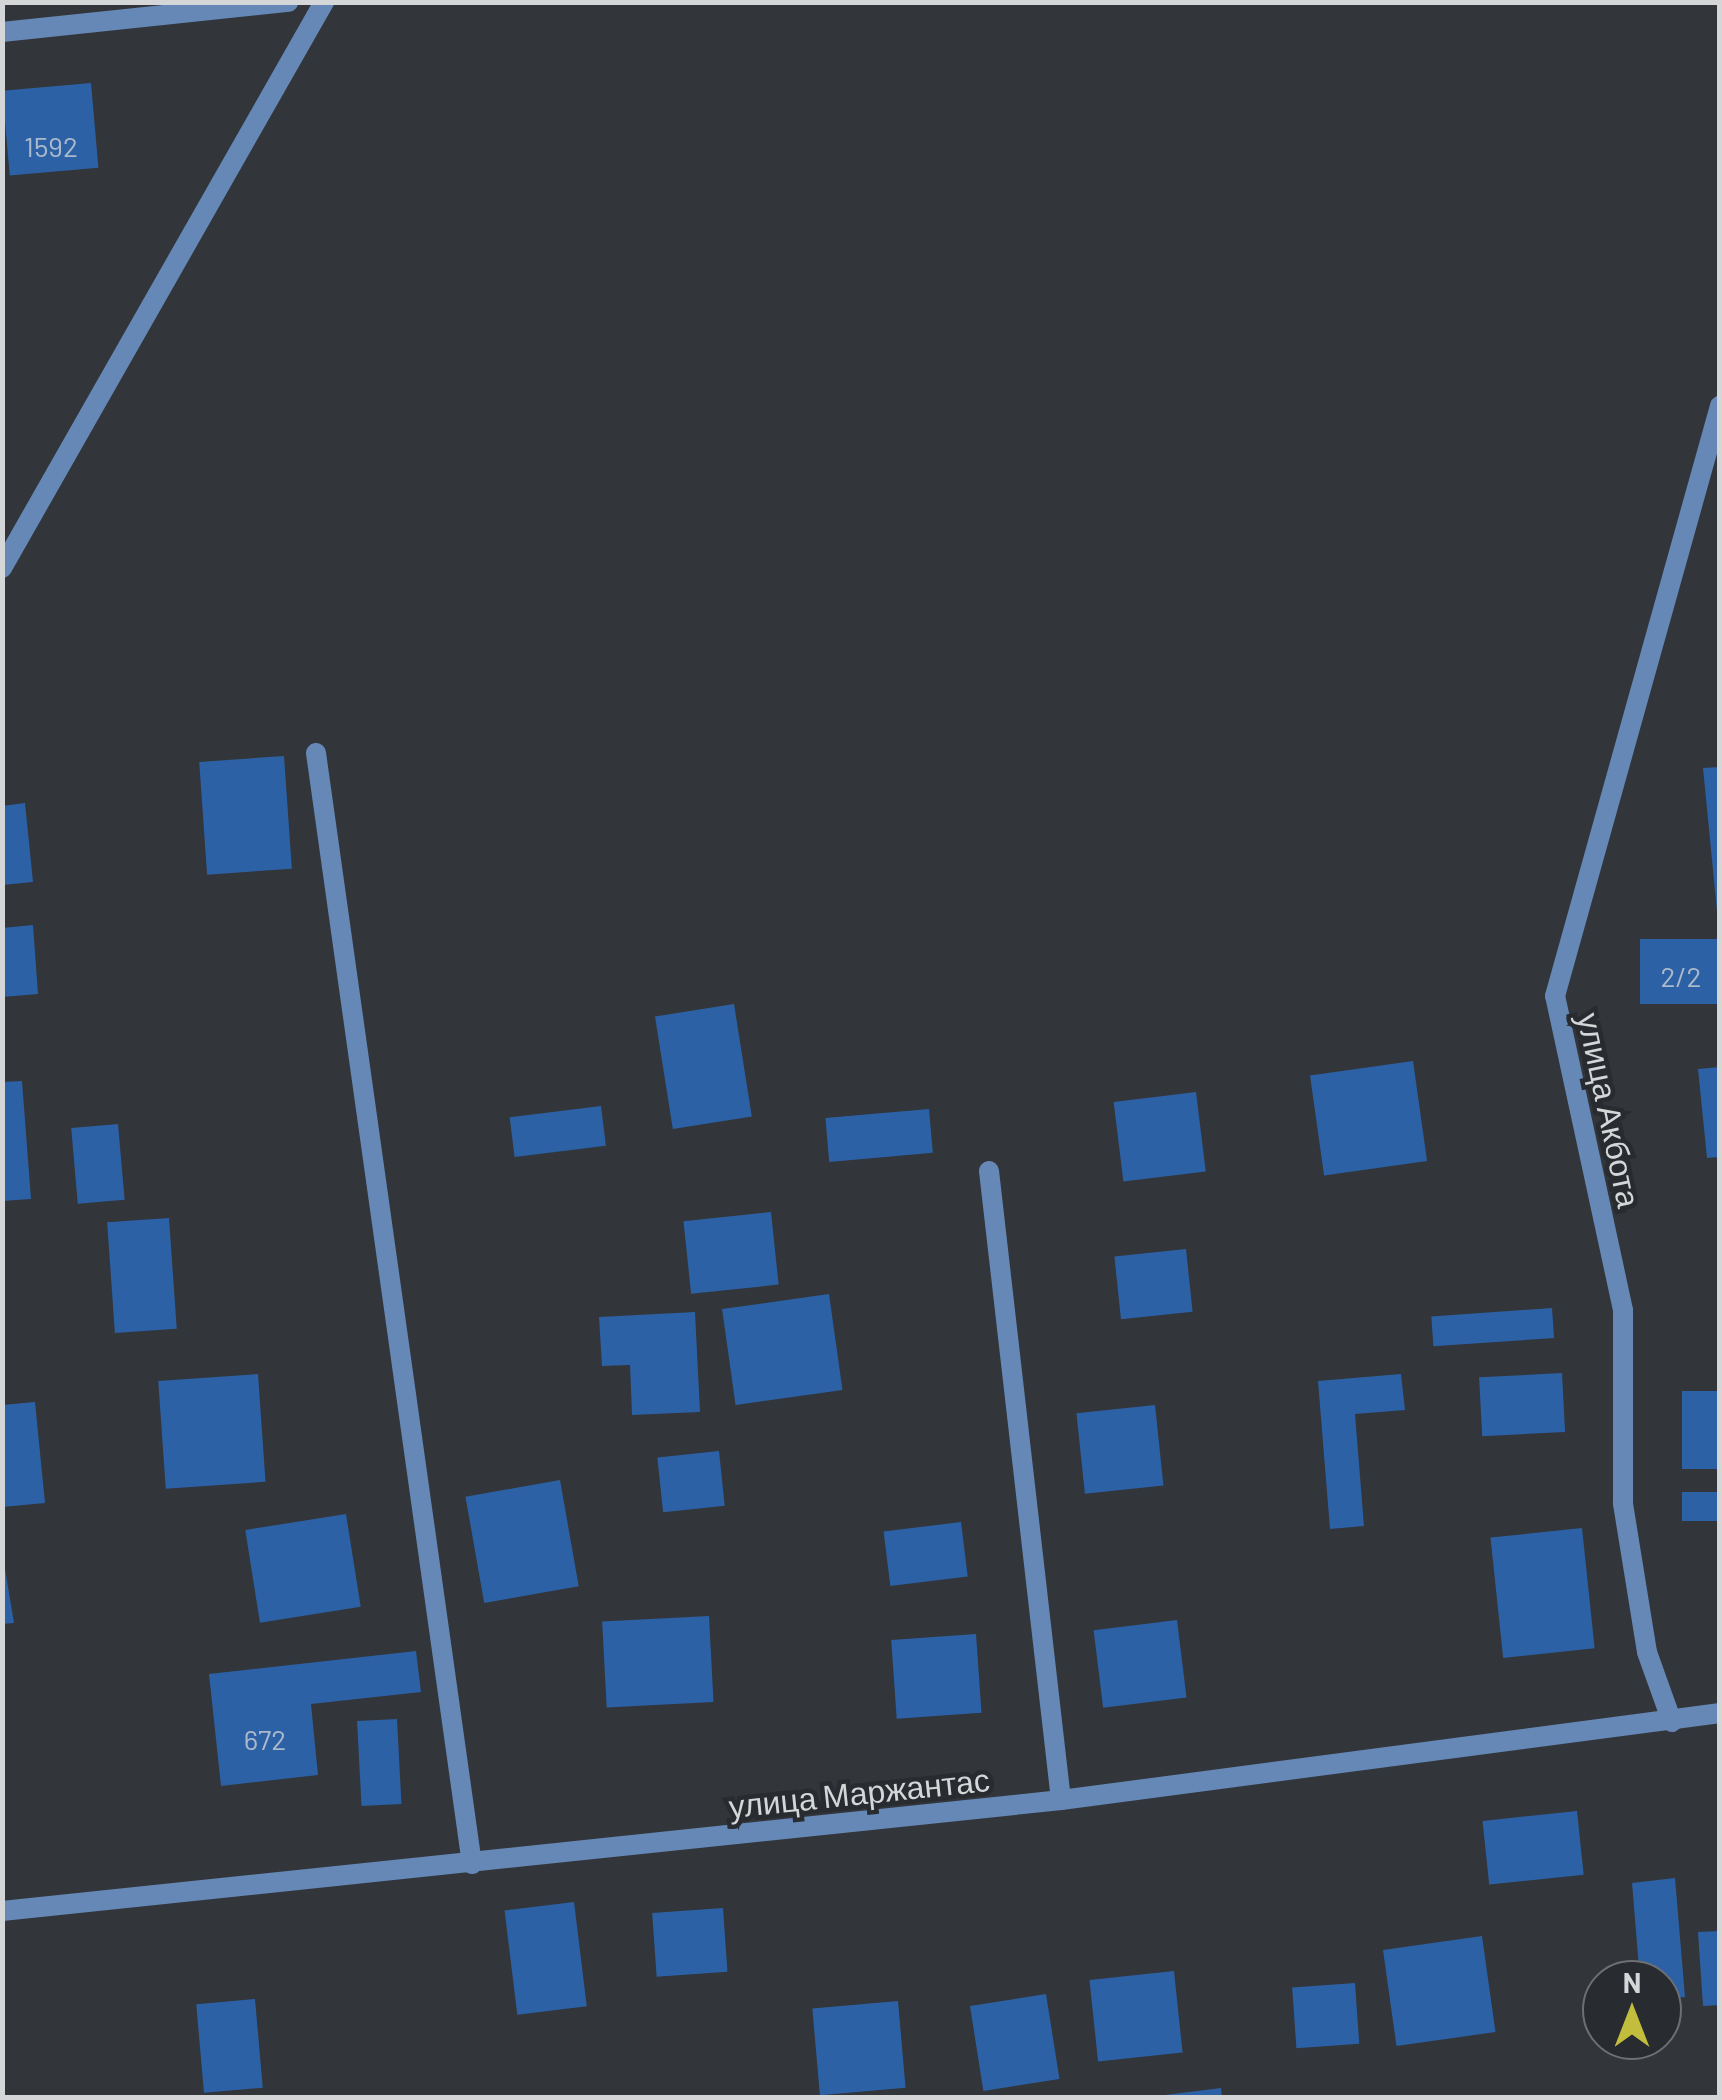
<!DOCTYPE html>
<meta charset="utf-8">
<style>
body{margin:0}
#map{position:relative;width:1722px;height:2100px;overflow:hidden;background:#323539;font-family:Barlow,sans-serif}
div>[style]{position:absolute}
.building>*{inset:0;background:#2d61a5;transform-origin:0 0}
.minor>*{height:20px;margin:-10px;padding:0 10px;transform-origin:10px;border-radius:10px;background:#6588b7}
span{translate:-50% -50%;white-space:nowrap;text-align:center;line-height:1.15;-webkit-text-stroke:9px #282b2f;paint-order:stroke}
.number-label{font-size:28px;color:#aab9cb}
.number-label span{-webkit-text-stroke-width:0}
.street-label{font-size:32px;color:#d4d6d8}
.frame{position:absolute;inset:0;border:5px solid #d4d6d8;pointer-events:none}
.north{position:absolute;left:1582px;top:1960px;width:100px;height:100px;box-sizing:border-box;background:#282b2f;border:2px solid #6d6f73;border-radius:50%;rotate:0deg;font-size:28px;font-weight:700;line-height:40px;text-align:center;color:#d4d6d8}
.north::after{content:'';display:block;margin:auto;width:35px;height:45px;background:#c3bd3e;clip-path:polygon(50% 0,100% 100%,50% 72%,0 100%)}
</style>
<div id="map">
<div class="building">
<div style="left:91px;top:83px;width:85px;height:89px;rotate:85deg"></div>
<div style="left:284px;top:756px;width:113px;height:85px;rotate:86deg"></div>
<div style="clip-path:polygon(1720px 767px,1720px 911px,1717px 911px,1703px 768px)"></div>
<div style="clip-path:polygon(25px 803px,33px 882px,2px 885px,2px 806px)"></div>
<div style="clip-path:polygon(33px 925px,38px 994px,2px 997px,2px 928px)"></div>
<div style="left:1720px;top:939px;width:65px;height:80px;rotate:90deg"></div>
<div style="left:734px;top:1004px;width:114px;height:80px;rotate:81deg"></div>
<div style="left:1413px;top:1061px;width:101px;height:104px;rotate:82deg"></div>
<div style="clip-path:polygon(1720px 1067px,1720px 1157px,1707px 1158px,1698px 1069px)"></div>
<div style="clip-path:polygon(22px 1081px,31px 1199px,2px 1201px,2px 1082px)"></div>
<div style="left:1196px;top:1092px;width:80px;height:83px;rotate:83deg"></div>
<div style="left:601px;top:1106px;width:40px;height:92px;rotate:83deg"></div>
<div style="left:929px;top:1109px;width:44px;height:104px;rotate:85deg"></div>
<div style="left:118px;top:1124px;width:76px;height:47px;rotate:85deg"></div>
<div style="left:771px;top:1212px;width:73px;height:88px;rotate:84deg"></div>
<div style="left:169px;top:1218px;width:111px;height:62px;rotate:86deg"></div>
<div style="left:1186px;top:1249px;width:63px;height:72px;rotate:84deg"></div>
<div style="left:829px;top:1294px;width:97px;height:108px;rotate:82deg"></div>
<div style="left:1552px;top:1308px;width:30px;height:121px;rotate:86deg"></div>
<div style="clip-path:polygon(695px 1312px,700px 1412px,632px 1415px,630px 1365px,602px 1366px,599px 1317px)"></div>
<div style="left:1562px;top:1373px;width:59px;height:83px;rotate:87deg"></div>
<div style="left:258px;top:1374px;width:108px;height:100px;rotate:86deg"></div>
<div style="clip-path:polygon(1401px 1374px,1405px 1410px,1355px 1414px,1364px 1526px,1330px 1529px,1318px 1381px)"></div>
<div style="left:1720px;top:1391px;width:78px;height:38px;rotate:90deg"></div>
<div style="clip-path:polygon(35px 1402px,45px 1503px,2px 1507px,2px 1405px)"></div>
<div style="left:1155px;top:1405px;width:81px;height:79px;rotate:84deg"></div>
<div style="left:719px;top:1451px;width:55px;height:62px;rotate:84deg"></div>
<div style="left:560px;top:1480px;width:108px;height:96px;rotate:80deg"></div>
<div style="left:1720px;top:1492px;width:29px;height:38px;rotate:90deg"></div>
<div style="left:346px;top:1514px;width:94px;height:102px;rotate:81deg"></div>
<div style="left:961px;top:1522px;width:55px;height:78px;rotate:83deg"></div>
<div style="left:1582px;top:1528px;width:121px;height:92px;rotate:84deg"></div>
<div style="clip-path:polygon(2px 1551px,14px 1623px,2px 1624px)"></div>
<div style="left:709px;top:1616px;width:86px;height:107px;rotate:87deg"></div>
<div style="left:1177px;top:1620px;width:78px;height:84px;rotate:83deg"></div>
<div style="left:976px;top:1634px;width:79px;height:85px;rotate:86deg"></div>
<div style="clip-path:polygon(416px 1651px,421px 1692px,311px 1704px,318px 1775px,221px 1786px,209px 1674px)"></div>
<div style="left:397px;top:1719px;width:85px;height:40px;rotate:87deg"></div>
<div style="left:1577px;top:1811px;width:64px;height:95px;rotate:84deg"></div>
<div style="clip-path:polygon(1675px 1878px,1685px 1997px,1662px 1999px,1662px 1980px,1640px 1980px,1632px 1883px)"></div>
<div style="left:574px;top:1902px;width:105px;height:70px;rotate:83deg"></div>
<div style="left:723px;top:1908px;width:64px;height:71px;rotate:86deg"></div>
<div style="clip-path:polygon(1720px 1931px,1720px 2005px,1703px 2006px,1698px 1932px)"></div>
<div style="left:1482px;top:1936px;width:97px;height:100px;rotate:82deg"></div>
<div style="left:1174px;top:1971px;width:82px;height:85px;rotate:84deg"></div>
<div style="left:1355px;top:1983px;width:61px;height:63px;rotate:86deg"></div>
<div style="left:1046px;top:1994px;width:86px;height:77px;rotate:81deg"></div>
<div style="left:255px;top:1999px;width:89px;height:59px;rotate:85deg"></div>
<div style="left:898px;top:2001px;width:87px;height:86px;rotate:85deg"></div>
<div style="clip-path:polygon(1221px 2088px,1222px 2098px,1165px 2098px,1165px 2095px)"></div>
</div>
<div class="minor">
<div style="left:2px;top:32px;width:288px;rotate:-6deg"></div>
<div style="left:2px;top:568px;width:651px;rotate:-60.36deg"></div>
<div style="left:316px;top:753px;width:1122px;rotate:82.01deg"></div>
<div style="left:989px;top:1171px;width:633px;rotate:83.47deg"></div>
<div style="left:1672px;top:1722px;width:74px;rotate:-109.7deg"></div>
<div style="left:1647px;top:1652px;width:151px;rotate:-99.2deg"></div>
<div style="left:1623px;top:1503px;width:193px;rotate:-90deg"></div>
<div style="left:1623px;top:1310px;width:321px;rotate:-102.2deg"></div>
<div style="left:1555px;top:996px;width:613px;rotate:-74.38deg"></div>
<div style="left:2px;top:1911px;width:1065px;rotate:-5.98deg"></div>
<div style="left:1061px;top:1800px;width:665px;rotate:-7.52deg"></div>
</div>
<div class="number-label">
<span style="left:51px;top:146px">1592</span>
<span style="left:1681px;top:976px">2/2</span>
<span style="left:265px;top:1739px">672</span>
</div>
<div class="street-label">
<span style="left:1610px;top:1110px;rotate:78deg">улица Акбота</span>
<span style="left:859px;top:1792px;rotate:-6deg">улица Маржантас</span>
</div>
<div class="frame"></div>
<div class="north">N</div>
</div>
